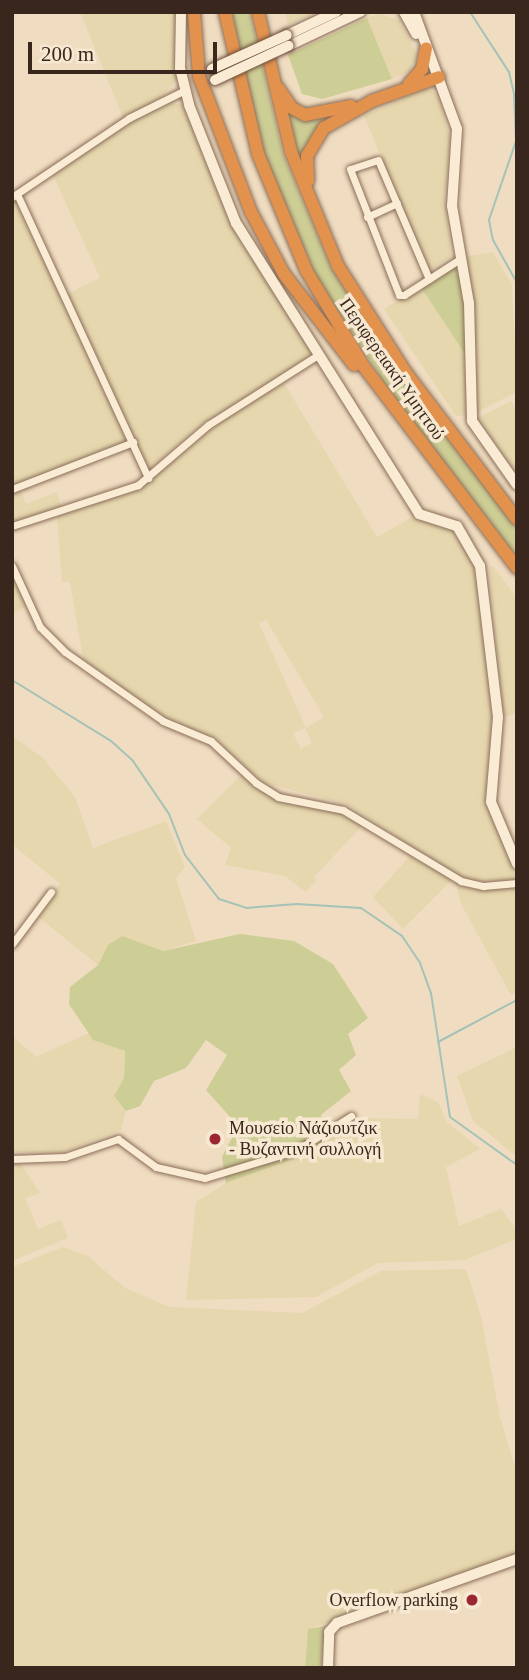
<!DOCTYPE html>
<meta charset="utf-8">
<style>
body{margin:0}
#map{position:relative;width:529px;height:1680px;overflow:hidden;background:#f0ddc1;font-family:"Times New Roman",serif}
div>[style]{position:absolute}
.farmland>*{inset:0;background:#e6d7ae}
.green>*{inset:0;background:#cdce95}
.stream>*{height:2px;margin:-1px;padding:0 1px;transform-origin:1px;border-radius:1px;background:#a4c2b6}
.roads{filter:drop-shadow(0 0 2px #8a6d58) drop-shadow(0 0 2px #8a6d58)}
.street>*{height:7px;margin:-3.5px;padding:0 3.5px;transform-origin:3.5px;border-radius:3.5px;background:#faebd5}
.secondary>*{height:10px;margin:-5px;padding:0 5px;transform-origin:5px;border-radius:5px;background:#faebd5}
.highway>*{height:12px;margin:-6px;padding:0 6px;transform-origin:6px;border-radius:6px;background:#e3924e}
.bridges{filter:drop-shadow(0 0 2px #6c4e3b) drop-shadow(0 0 2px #6c4e3b)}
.secondary-bridge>*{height:10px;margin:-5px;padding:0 5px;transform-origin:5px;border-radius:5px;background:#faebd5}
.dots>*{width:19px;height:19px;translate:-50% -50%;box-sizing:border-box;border:4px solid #f7e8d1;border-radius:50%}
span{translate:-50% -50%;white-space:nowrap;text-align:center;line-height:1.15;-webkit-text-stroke:7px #f7e8d1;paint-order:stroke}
.street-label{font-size:18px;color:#39271d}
.poi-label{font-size:18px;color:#39271d}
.left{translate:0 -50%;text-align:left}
.right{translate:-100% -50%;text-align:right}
.frame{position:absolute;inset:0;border:14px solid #39271d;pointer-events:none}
.scale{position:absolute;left:28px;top:42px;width:189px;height:32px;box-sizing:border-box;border:4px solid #39271d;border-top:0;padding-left:9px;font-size:21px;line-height:24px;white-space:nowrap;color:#39271d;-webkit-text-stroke:5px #f7e8d1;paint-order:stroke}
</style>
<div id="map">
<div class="farmland">
<div style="clip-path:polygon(80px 12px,176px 12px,178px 77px,162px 97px,123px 118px)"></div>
<div style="clip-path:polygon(285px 12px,316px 12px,288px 25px)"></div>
<div style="clip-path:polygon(380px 14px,399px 20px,417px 55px,410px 71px,392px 79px,367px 18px)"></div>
<div style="clip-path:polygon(424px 89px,433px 91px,440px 101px,450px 138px,445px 198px,451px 256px,433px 268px,428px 268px,364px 116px)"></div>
<div style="clip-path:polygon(170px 103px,186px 105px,230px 218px,311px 349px,306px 358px,257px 392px,201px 425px,148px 470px,67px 294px,100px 278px,52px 173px,137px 116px)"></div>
<div style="clip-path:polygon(14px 199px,130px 440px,12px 487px,12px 201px)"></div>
<div style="clip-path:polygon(493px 252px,512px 285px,517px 392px,477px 412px,473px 297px,462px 257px)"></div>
<div style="clip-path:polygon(420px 286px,465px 354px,468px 415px,456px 416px,384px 309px)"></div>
<div style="clip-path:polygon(evenodd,284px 383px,377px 537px,414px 516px,449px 526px,476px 566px,494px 714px,486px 799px,517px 869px,517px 879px,492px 883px,461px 878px,348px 805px,262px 782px,215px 738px,163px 718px,83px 659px,70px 582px,62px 582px,57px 515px,138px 488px,209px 426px,284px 383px,266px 620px,324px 717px,306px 728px,259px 623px,266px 620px,284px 383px,305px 728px,312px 743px,301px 749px,293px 733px,305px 728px)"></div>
<div style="clip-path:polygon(511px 401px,517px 410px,517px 474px,478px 418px)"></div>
<div style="clip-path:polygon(20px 489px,26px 504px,57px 492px,62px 509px,12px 524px,12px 492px)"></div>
<div style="clip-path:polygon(489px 566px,493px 566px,517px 598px,517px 717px,515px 714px,503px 717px)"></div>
<div style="clip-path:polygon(12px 574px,27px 606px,12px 614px)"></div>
<div style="clip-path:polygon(12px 736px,43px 758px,75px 797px,93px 848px,166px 821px,185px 867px,176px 878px,196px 941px,163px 951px,108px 945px,98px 965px,37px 916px,60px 884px,12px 844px)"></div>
<div style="clip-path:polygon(241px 775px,277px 799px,339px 812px,362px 826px,314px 877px,316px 881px,306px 892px,285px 876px,225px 865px,231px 848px,197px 819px)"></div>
<div style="clip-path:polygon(410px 856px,452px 880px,403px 929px,373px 897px)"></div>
<div style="clip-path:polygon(456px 884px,479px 888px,517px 886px,517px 992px,511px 995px,461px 904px)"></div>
<div style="clip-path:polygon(89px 1033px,93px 1040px,125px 1051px,124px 1078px,114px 1096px,126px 1111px,121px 1130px,60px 1153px,12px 1152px,12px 1036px,36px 1057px)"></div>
<div style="clip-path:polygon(517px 1047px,517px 1157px,473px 1121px,457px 1076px)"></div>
<div style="clip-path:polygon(420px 1094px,438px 1102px,447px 1122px,480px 1149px,446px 1167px,459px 1226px,501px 1209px,517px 1230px,517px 1239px,465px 1260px,378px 1263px,316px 1297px,186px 1300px,196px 1202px,226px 1183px,299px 1157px,358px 1118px,418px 1119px)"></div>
<div style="clip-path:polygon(12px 1162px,20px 1163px,40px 1193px,25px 1198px,38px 1229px,61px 1220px,68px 1238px,12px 1261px)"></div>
<div style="clip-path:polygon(63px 1247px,88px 1256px,125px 1288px,170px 1307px,302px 1313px,381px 1271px,466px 1269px,481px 1316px,500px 1417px,517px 1473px,517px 1554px,314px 1627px,307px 1638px,305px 1668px,12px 1668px,12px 1267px)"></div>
</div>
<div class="green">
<div style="clip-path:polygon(232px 12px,250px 12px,283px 154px,331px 268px,400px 377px,517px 528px,517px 557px,386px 386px,316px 276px,266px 159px,244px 81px)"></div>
<div style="clip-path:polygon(367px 18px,392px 79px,322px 99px,302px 94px,288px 55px)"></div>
<div style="clip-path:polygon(282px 103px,291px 111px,337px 114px,312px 136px,302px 164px)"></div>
<div style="clip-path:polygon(455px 266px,465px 293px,465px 354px,420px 286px)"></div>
<div style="clip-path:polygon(240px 934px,294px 941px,333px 964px,368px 1018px,348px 1034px,356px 1055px,339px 1070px,351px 1091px,321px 1115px,331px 1136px,299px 1157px,226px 1183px,222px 1157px,238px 1126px,206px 1090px,227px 1055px,206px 1040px,186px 1068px,154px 1081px,140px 1106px,126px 1111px,114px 1096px,124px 1078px,125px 1051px,93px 1040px,69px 1004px,70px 987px,98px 965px,108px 945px,122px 936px,163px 951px)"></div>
<div style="clip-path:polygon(325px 1626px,321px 1668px,305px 1668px,308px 1629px)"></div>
</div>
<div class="stream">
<div style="left:470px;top:12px;width:72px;rotate:57deg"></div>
<div style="left:509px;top:72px;width:23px;rotate:77deg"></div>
<div style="left:514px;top:94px;width:47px;rotate:87.6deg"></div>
<div style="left:516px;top:141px;width:83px;rotate:108.9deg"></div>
<div style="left:489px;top:220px;width:20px;rotate:79deg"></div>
<div style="left:493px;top:240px;width:49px;rotate:60.8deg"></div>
<div style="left:12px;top:680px;width:116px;rotate:31.6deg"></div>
<div style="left:111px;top:741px;width:30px;rotate:42deg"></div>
<div style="left:133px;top:761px;width:64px;rotate:55.8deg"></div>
<div style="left:169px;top:814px;width:44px;rotate:68.7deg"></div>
<div style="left:185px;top:855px;width:56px;rotate:52.3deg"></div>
<div style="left:219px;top:899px;width:28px;rotate:18deg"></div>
<div style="left:246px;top:908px;width:51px;rotate:-4.5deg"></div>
<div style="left:297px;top:904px;width:64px;rotate:3.6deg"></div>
<div style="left:361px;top:908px;width:50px;rotate:34.3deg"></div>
<div style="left:402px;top:936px;width:32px;rotate:56deg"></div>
<div style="left:420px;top:963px;width:32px;rotate:70deg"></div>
<div style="left:431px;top:993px;width:125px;rotate:81.3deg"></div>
<div style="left:450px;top:1117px;width:82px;rotate:35.6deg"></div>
<div style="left:438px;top:1042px;width:89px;rotate:-28deg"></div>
</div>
<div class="roads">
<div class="street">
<div style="left:17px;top:194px;width:313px;rotate:65.2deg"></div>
<div style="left:12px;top:197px;width:141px;rotate:-34deg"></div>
<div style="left:129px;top:118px;width:63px;rotate:-26.6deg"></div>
<div style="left:367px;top:217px;width:33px;rotate:-25deg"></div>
<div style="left:429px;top:279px;width:129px;rotate:-113.2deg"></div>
<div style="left:378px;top:160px;width:29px;rotate:162deg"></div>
<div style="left:350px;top:169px;width:135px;rotate:68.7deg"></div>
<div style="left:399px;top:295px;width:5px"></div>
<div style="left:404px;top:295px;width:67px;rotate:-32.7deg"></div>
<div style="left:12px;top:489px;width:130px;rotate:-21.2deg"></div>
<div style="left:12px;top:526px;width:133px;rotate:-18deg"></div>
<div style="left:138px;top:485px;width:92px;rotate:-40.6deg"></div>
<div style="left:208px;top:425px;width:130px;rotate:-32.5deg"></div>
<div style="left:12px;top:566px;width:67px;rotate:65.3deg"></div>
<div style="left:40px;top:627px;width:35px;rotate:45deg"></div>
<div style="left:65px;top:652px;width:120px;rotate:35.1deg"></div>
<div style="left:163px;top:721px;width:52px;rotate:22.6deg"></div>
<div style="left:211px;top:741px;width:62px;rotate:43deg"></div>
<div style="left:256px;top:783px;width:26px;rotate:32deg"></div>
<div style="left:278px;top:797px;width:66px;rotate:11.3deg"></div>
<div style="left:343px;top:810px;width:138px;rotate:31deg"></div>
<div style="left:461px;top:881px;width:23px;rotate:13deg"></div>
<div style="left:483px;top:886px;width:34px;rotate:-5deg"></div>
<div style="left:12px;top:944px;width:65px;rotate:-53.1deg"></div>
<div style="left:12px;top:1159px;width:53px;rotate:-2.2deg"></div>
<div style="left:65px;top:1157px;width:56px;rotate:-18.8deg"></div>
<div style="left:118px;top:1139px;width:47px;rotate:36.4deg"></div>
<div style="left:156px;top:1167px;width:50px;rotate:12.7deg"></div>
<div style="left:205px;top:1178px;width:96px;rotate:-16.9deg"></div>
<div style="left:297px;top:1150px;width:64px;rotate:-32.2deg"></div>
</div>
<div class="secondary">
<div style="left:181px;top:12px;width:56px;rotate:91deg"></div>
<div style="left:180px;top:68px;width:38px;rotate:76deg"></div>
<div style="left:189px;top:105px;width:127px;rotate:68.3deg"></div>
<div style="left:236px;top:223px;width:344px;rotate:57.8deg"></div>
<div style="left:419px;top:514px;width:40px;rotate:18deg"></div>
<div style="left:457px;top:526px;width:46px;rotate:60.1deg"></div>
<div style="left:480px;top:566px;width:152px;rotate:83.2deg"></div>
<div style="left:498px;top:717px;width:85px;rotate:94.7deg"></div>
<div style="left:491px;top:802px;width:67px;rotate:67.2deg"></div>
<div style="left:404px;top:12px;width:25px;rotate:61deg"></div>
<div style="left:414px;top:12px;width:125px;rotate:69.8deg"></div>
<div style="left:457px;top:129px;width:77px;rotate:93.7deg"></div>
<div style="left:452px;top:206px;width:98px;rotate:80.1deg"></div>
<div style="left:469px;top:303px;width:118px;rotate:88.5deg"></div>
<div style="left:472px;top:421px;width:78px;rotate:54.9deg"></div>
<div style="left:287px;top:35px;width:54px;rotate:-25.1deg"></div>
<div style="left:288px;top:46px;width:80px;rotate:-25.3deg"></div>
<div style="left:328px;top:1668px;width:36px;rotate:-88deg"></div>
<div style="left:329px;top:1632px;width:12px;rotate:-48deg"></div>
<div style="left:337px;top:1623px;width:191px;rotate:-19.6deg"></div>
</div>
<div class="highway">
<div style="left:194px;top:12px;width:64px;rotate:85.5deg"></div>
<div style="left:199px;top:76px;width:146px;rotate:69.1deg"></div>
<div style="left:251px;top:212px;width:70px;rotate:62deg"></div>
<div style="left:284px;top:274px;width:115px;rotate:52.4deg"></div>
<div style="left:225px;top:12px;width:146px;rotate:76.9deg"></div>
<div style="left:258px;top:154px;width:126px;rotate:67.5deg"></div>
<div style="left:306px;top:270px;width:113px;rotate:59.1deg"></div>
<div style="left:364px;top:367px;width:253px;rotate:52.7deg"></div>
<div style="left:258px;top:12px;width:144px;rotate:76.7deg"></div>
<div style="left:291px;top:152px;width:123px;rotate:67.6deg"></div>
<div style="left:338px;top:266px;width:127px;rotate:57.6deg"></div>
<div style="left:406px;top:373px;width:183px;rotate:52.8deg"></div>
<div style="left:409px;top:84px;width:20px;rotate:-49deg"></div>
<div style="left:422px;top:69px;width:21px;rotate:-79deg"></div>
<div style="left:278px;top:88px;width:24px;rotate:55deg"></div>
<div style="left:292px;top:108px;width:15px;rotate:28deg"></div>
<div style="left:305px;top:115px;width:47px;rotate:-11.1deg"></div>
<div style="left:308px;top:181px;width:25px;rotate:-92deg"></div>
<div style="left:307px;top:156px;width:33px;rotate:-59deg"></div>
<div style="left:324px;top:128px;width:55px;rotate:-29.4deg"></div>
<div style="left:372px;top:101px;width:71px;rotate:-19.7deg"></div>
</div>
</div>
<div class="bridges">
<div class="secondary-bridge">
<div style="left:212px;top:69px;width:82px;rotate:-24.4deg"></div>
<div style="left:215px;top:80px;width:81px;rotate:-25deg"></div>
</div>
</div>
<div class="dots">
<div style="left:215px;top:1139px;background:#9b2632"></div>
<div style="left:472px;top:1600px;background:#9b2632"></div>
</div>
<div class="street-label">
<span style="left:392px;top:369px;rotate:55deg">Περιφερειακή Υμηττού</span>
</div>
<div class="poi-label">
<span class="left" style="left:229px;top:1139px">Μουσείο Νάζιουτζικ<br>- Βυζαντινή συλλογή</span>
<span class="right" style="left:458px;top:1600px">Overflow parking</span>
</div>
<div class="frame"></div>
<div class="scale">200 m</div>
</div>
